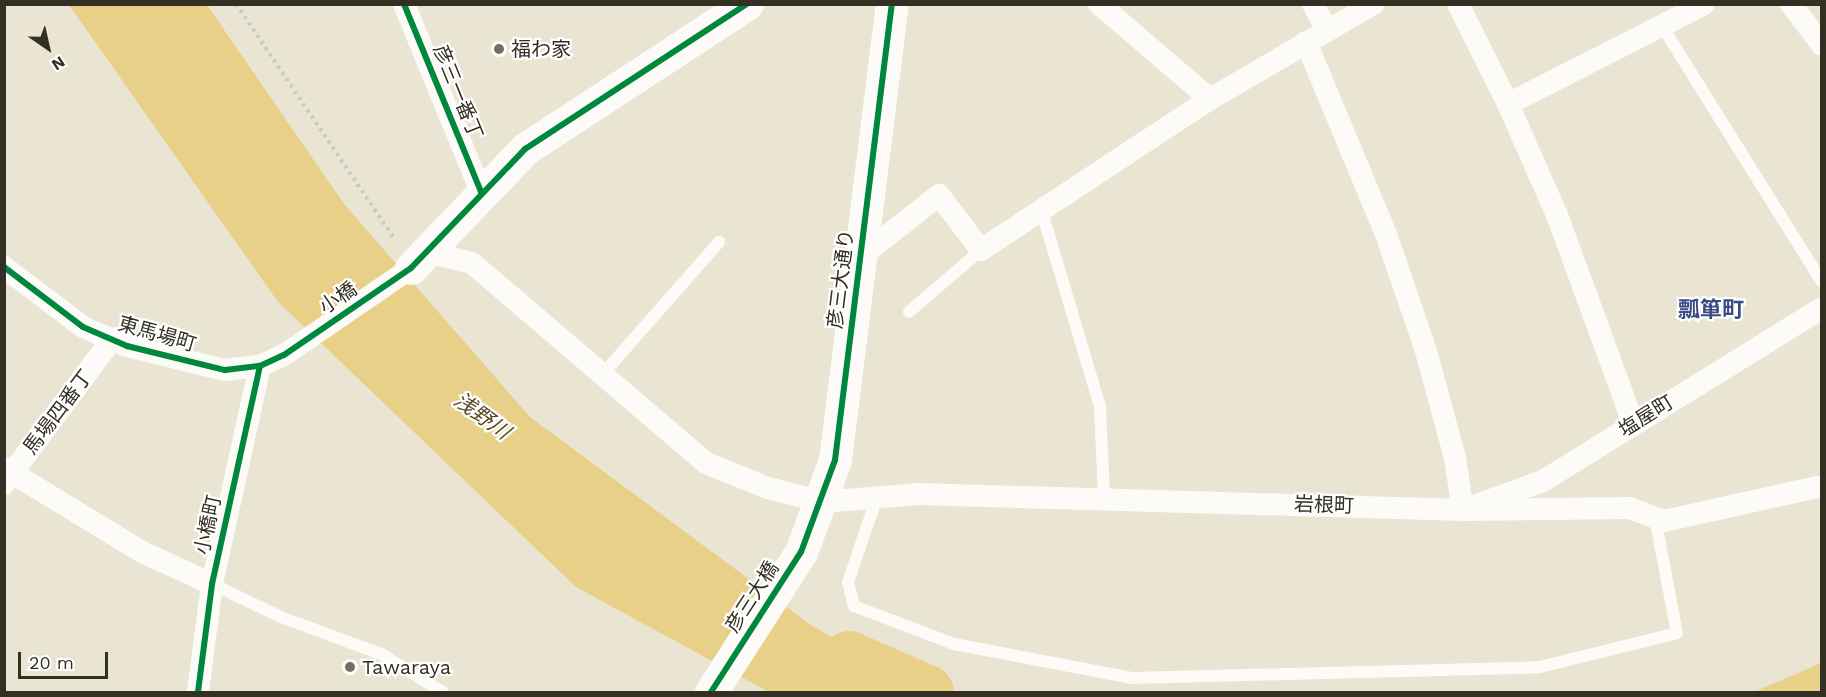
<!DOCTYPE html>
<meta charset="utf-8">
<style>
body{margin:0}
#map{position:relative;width:1826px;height:697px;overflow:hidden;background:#eae4d3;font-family:"Work Sans","Noto Sans JP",sans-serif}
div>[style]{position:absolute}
.water>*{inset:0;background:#e8d089}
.river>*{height:54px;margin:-27px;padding:0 27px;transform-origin:27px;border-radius:27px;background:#e8d089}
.path>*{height:4px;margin-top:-2px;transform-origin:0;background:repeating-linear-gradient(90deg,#ccc9c3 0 3px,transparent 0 7.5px)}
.lane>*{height:12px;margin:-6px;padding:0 6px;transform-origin:6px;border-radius:6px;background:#fcfbf8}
.street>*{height:22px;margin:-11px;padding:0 11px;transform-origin:11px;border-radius:11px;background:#fcfbf8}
.secondary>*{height:33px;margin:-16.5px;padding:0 16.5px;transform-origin:16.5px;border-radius:16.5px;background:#fcfbf8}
.cycleway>*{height:6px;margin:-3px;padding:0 3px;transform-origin:3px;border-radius:3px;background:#00873e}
.dots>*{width:16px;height:16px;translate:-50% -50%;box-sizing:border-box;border:3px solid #fff;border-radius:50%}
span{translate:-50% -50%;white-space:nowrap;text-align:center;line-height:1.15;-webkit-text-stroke:4.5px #fff;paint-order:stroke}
.poi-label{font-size:20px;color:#332f22}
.left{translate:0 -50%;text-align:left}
.street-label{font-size:20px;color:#332f22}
.water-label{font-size:21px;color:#594c24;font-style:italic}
.quarter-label{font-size:22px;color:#3b4a85;font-weight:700}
.frame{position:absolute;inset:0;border:6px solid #332f22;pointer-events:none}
.north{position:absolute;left:18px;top:18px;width:60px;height:60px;-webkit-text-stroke:4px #fff;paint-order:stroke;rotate:146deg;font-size:16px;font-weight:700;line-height:24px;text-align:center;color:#332f22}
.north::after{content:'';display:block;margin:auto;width:21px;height:27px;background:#332f22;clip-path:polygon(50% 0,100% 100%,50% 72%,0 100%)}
.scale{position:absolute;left:18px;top:652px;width:90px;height:27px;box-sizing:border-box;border:3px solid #332f22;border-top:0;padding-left:8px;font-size:18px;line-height:21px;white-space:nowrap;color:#332f22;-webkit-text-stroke:4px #fff;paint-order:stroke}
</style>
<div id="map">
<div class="water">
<div style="clip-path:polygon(69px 5px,207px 5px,344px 204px,530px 417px,811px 625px,925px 692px,769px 692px,576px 587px,278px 302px)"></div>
<div style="clip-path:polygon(1821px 663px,1821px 692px,1755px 692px,1759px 690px)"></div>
</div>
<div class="river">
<div style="left:849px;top:658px;width:85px;rotate:23.6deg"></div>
</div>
<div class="path">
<div style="left:236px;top:4px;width:285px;rotate:56deg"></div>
</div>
<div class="lane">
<div style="left:1662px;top:26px;width:302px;rotate:58deg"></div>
<div style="left:1042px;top:212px;width:202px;rotate:73.4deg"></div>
<div style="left:1100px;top:406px;width:92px;rotate:87.5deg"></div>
<div style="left:909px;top:312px;width:95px;rotate:-40.7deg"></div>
<div style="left:603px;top:374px;width:176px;rotate:-48.7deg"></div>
<div style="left:877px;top:497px;width:90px;rotate:108.8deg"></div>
<div style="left:848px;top:582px;width:25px;rotate:76deg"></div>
<div style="left:854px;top:606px;width:107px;rotate:20.8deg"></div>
<div style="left:954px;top:644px;width:182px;rotate:10.8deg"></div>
<div style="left:1133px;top:678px;width:407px;rotate:-1.5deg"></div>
<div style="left:1540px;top:667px;width:141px;rotate:-13.9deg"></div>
<div style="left:1677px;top:633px;width:117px;rotate:-100.8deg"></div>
<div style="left:212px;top:584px;width:76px;rotate:25.6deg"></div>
<div style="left:281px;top:617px;width:109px;rotate:20.4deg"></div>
<div style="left:383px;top:655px;width:70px;rotate:31.7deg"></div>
</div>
<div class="street">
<div style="left:404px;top:4px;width:203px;rotate:67.7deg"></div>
<div style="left:1099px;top:4px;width:146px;rotate:40.6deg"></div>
<div style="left:1313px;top:4px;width:30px;rotate:62deg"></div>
<div style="left:1458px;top:4px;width:112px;rotate:63.4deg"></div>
<div style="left:1508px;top:104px;width:121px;rotate:66.2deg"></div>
<div style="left:1557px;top:215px;width:221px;rotate:69.9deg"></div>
<div style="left:1791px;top:4px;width:51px;rotate:52.9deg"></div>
<div style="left:1306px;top:42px;width:208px;rotate:67.4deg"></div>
<div style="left:1386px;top:234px;width:124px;rotate:71.1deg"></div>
<div style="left:1426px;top:351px;width:111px;rotate:74.8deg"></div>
<div style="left:1455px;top:458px;width:53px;rotate:81.3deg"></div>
<div style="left:1508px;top:104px;width:220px;rotate:-27deg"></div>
<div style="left:427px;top:252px;width:46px;rotate:13.7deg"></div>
<div style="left:472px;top:263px;width:308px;rotate:40.5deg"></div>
<div style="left:706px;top:463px;width:67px;rotate:22deg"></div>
<div style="left:768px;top:488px;width:56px;rotate:14.5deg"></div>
<div style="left:822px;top:502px;width:96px;rotate:-4.8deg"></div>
<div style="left:918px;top:494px;width:545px;rotate:1.68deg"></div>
<div style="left:1463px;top:510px;width:167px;rotate:-0.7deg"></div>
<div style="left:1630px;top:508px;width:36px;rotate:21deg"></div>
<div style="left:1664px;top:521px;width:162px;rotate:-12.5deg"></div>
<div style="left:860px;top:257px;width:100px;rotate:-38.1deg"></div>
<div style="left:939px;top:195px;width:69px;rotate:52.6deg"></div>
<div style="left:981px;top:250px;width:274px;rotate:-33.4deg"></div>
<div style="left:1210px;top:99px;width:189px;rotate:-30.2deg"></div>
<div style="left:4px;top:267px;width:99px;rotate:37.2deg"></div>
<div style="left:83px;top:327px;width:48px;rotate:23.4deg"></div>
<div style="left:127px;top:346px;width:101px;rotate:13.8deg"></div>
<div style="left:225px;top:370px;width:35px;rotate:-7deg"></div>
<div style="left:260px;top:366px;width:26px;rotate:-25deg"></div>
<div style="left:284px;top:355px;width:154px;rotate:-34.4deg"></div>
<div style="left:4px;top:468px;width:162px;rotate:31.3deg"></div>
<div style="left:142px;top:552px;width:77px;rotate:24.6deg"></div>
<div style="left:4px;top:484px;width:181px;rotate:-53.3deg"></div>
<div style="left:1479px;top:504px;width:68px;rotate:-19.8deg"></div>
<div style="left:1543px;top:481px;width:328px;rotate:-31.8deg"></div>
<div style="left:198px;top:692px;width:109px;rotate:-82.6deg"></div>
<div style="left:212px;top:584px;width:223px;rotate:-77.6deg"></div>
</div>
<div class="secondary">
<div style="left:411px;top:268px;width:165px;rotate:-46.2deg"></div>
<div style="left:525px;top:149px;width:265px;rotate:-33.2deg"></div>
<div style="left:711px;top:692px;width:166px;rotate:-57.3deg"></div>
<div style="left:801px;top:552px;width:98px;rotate:-69.7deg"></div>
<div style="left:835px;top:460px;width:460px;rotate:-82.9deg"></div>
</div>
<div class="cycleway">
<div style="left:404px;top:4px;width:203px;rotate:67.7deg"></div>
<div style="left:4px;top:267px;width:99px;rotate:37.2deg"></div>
<div style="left:83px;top:327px;width:48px;rotate:23.4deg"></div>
<div style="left:127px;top:346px;width:101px;rotate:13.8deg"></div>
<div style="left:225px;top:370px;width:35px;rotate:-7deg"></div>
<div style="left:260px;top:366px;width:26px;rotate:-25deg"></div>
<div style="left:284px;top:355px;width:154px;rotate:-34.4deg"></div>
<div style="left:411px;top:268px;width:165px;rotate:-46.2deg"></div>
<div style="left:525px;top:149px;width:265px;rotate:-33.2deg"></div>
<div style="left:198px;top:692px;width:109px;rotate:-82.6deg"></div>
<div style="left:212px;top:584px;width:223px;rotate:-77.6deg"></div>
<div style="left:711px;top:692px;width:166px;rotate:-57.3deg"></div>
<div style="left:801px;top:552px;width:98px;rotate:-69.7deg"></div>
<div style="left:835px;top:460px;width:460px;rotate:-82.9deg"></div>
</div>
<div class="dots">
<div style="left:499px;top:49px;background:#736e60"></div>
<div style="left:350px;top:667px;background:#736e60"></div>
</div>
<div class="poi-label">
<span class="left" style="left:511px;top:49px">福わ家</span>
<span class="left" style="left:362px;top:667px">Tawaraya</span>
</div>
<div class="street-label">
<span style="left:458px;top:92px;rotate:68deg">彦三一番丁</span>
<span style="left:841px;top:279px;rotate:-83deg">彦三大通り</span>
<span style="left:338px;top:298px;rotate:-34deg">小橋</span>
<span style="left:157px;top:334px;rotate:16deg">東馬場町</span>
<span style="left:58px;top:412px;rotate:-53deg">馬場四番丁</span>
<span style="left:1646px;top:416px;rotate:-32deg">塩屋町</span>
<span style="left:1324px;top:505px;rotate:2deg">岩根町</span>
<span style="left:208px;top:525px;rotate:-78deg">小橋町</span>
<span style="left:752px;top:597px;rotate:-57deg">彦三大橋</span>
</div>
<div class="water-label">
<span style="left:482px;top:416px;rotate:36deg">浅野川</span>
</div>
<div class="quarter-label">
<span style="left:1711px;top:310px">瓢箪町</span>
</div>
<div class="frame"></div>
<div class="north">N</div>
<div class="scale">20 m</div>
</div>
